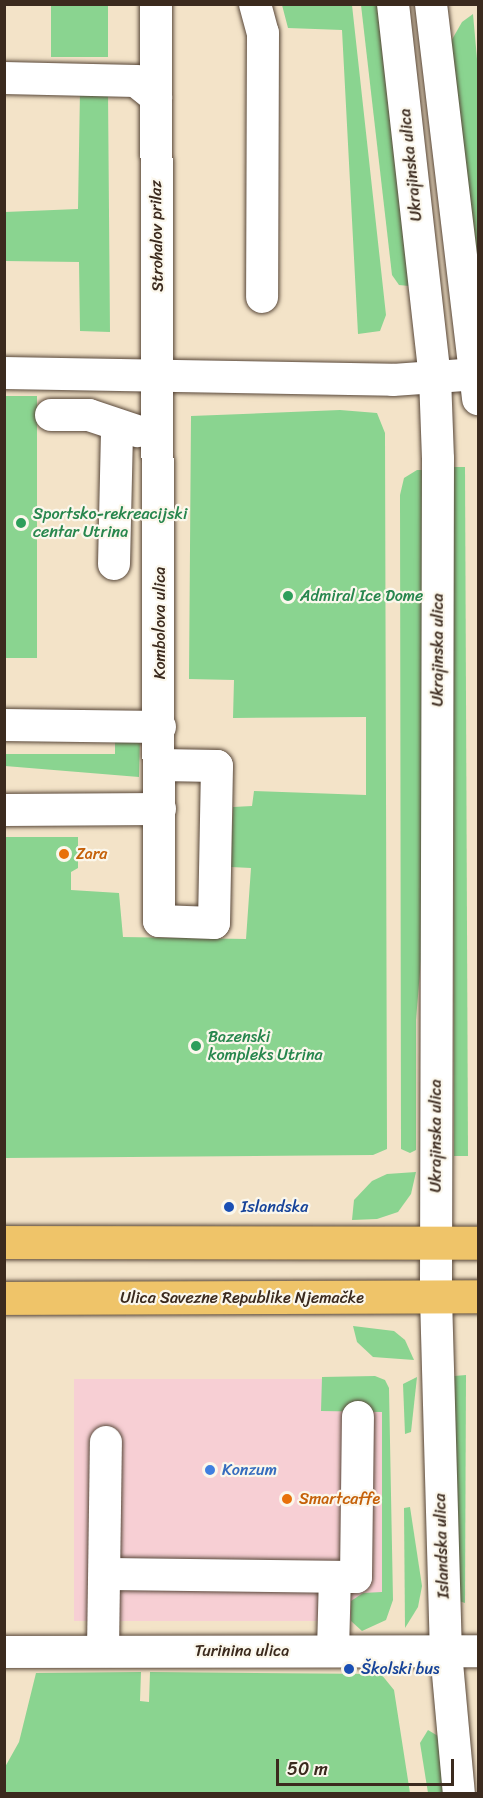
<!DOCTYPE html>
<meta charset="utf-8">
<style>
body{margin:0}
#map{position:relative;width:483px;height:1798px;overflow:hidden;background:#f3e3c8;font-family:Sriracha,sans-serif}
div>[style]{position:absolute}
.built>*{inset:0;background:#f7cfd4;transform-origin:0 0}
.green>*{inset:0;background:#8ad490;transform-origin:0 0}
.roads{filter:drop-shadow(0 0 2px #574638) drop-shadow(0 0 2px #574638)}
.minor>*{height:32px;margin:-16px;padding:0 16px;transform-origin:16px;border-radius:16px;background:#fff}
.major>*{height:33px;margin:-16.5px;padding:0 16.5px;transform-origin:16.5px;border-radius:16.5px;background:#efc469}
.dots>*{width:16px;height:16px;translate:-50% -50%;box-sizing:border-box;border:3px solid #fbf7ec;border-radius:50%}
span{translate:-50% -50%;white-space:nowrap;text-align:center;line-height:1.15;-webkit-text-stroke:4.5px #fbf7ec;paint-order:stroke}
.street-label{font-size:16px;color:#3b2a1e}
.leisure-label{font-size:16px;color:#27864d}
.left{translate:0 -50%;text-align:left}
.food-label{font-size:16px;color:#c56008}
.transit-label{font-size:16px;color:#164399}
.shop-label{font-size:16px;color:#366cbe}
.frame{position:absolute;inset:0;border:6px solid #3b2a1e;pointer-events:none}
.scale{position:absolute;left:276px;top:1759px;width:178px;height:27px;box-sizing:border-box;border:3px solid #3b2a1e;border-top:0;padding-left:8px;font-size:18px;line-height:21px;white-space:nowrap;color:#3b2a1e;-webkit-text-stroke:4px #fbf7ec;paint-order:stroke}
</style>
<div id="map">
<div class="built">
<div style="left:74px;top:1379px;width:308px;height:242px"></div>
</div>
<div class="green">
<div style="left:51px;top:5px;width:57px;height:52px"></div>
<div style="clip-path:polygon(282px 5px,352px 5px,386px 315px,380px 331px,358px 334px,342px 30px,288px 28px)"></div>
<div style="clip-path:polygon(361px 5px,377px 5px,409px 286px,399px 285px,392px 275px)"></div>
<div style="clip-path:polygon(473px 14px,478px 70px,478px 291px,450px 43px,462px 22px)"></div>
<div style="clip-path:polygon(80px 90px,108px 92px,110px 332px,80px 331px,79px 262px,5px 261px,5px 212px,78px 209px)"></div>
<div style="left:5px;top:396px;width:32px;height:262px"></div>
<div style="clip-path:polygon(340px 410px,377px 413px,385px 433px,387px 1149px,373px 1155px,5px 1158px,4px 837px,78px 837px,78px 868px,71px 872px,71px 890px,119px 893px,123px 937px,246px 939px,251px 868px,231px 867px,233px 807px,252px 806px,254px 791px,366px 795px,366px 717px,233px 718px,234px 680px,189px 679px,191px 416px)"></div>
<div style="clip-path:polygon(453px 467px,465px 467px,468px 1156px,454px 1156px)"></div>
<div style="clip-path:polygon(417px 470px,423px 470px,425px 912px,416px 1020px,416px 1150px,410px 1153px,401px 1149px,400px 495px,404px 478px)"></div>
<div style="clip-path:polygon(115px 736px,140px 738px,139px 777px,5px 766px,4px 754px,115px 754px)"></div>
<div style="clip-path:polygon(416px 1172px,411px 1194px,398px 1212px,377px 1219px,352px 1220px,354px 1200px,372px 1181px,387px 1174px)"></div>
<div style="clip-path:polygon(353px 1326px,394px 1331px,405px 1340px,414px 1360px,373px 1357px,357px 1342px)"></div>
<div style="clip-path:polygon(466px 1375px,465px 1603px,459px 1601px,454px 1376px)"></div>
<div style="clip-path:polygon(375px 1376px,385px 1380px,389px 1388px,393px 1600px,386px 1620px,362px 1631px,351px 1621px,351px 1601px,363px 1593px,382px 1592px,382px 1412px,321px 1411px,322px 1377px)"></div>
<div style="clip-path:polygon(417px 1377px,411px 1432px,405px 1434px,403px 1384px)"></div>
<div style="clip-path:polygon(410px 1507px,422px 1586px,418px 1607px,405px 1628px,404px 1508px)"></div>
<div style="clip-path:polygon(141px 1672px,140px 1701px,149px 1702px,150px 1672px,381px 1674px,394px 1690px,410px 1793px,5px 1793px,5px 1767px,19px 1742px,36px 1673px)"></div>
<div style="clip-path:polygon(428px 1730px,438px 1736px,445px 1793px,428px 1793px,420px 1743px)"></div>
</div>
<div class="roads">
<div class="minor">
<div style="left:156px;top:4px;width:917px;rotate:89.81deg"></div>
<div style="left:159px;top:921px;width:55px;rotate:2.1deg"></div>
<div style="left:214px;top:923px;width:157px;rotate:-88.9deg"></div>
<div style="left:217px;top:766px;width:57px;rotate:-179deg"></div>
<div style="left:255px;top:4px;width:30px;rotate:75deg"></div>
<div style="left:263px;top:33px;width:264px;rotate:90.2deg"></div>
<div style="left:393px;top:4px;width:375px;rotate:83.6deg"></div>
<div style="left:435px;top:377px;width:82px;rotate:87.9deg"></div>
<div style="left:438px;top:459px;width:838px;rotate:90.14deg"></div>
<div style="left:436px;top:1297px;width:355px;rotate:88.4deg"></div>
<div style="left:446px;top:1652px;width:143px;rotate:84.8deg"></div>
<div style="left:431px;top:4px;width:398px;rotate:83.2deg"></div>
<div style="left:4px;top:78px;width:132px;rotate:1.3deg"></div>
<div style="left:136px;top:81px;width:26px;rotate:39deg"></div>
<div style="left:4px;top:373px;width:389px;rotate:1deg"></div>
<div style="left:393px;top:380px;width:85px;rotate:-4deg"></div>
<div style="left:51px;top:415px;width:38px"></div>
<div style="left:89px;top:415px;width:51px;rotate:18.4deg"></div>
<div style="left:114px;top:564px;width:137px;rotate:-88.7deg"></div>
<div style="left:4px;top:725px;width:156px;rotate:0.7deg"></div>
<div style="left:4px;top:810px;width:156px;rotate:-0.4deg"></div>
<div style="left:105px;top:1574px;width:251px;rotate:0.7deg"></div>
<div style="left:356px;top:1577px;width:160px;rotate:-89.3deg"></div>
<div style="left:103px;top:1651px;width:209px;rotate:-89.2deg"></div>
<div style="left:333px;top:1651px;width:74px;rotate:-88.5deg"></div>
<div style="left:4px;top:1652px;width:474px;rotate:-0.1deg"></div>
</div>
<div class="major">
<div style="left:4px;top:1242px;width:474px;rotate:0.1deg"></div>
<div style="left:4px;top:1298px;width:474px;rotate:-0.2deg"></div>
</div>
</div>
<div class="dots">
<div style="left:21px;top:523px;background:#2e9e5b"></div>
<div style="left:288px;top:596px;background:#2e9e5b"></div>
<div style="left:64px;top:854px;background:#e8710a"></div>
<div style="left:196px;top:1046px;background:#2e9e5b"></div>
<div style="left:229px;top:1207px;background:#1a4fb4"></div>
<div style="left:210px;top:1470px;background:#3f7fe0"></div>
<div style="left:287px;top:1499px;background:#e8710a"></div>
<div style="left:349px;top:1669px;background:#1a4fb4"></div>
</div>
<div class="street-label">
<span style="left:411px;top:165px;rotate:-96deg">Ukrajinska ulica</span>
<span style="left:157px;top:236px;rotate:-91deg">Strohalov prilaz</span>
<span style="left:160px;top:623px;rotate:-90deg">Kombolova ulica</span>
<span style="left:438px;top:650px;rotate:-90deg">Ukrajinska ulica</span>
<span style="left:436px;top:1136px;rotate:-90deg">Ukrajinska ulica</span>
<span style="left:242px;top:1298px">Ulica Savezne Republike Njemačke</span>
<span style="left:442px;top:1546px;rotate:-92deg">Islandska ulica</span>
<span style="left:242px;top:1651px">Turinina ulica</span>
</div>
<div class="leisure-label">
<span class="left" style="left:33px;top:523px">Sportsko-rekreacijski<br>centar Utrina</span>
<span class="left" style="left:300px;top:596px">Admiral Ice Dome</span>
<span class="left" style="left:208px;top:1046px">Bazenski<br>kompleks Utrina</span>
</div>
<div class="food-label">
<span class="left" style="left:76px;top:854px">Zara</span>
<span class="left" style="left:299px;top:1499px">Smartcaffe</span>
</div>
<div class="transit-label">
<span class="left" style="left:241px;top:1207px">Islandska</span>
<span class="left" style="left:361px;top:1669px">Školski bus</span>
</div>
<div class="shop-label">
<span class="left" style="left:222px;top:1470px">Konzum</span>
</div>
<div class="frame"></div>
<div class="scale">50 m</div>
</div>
